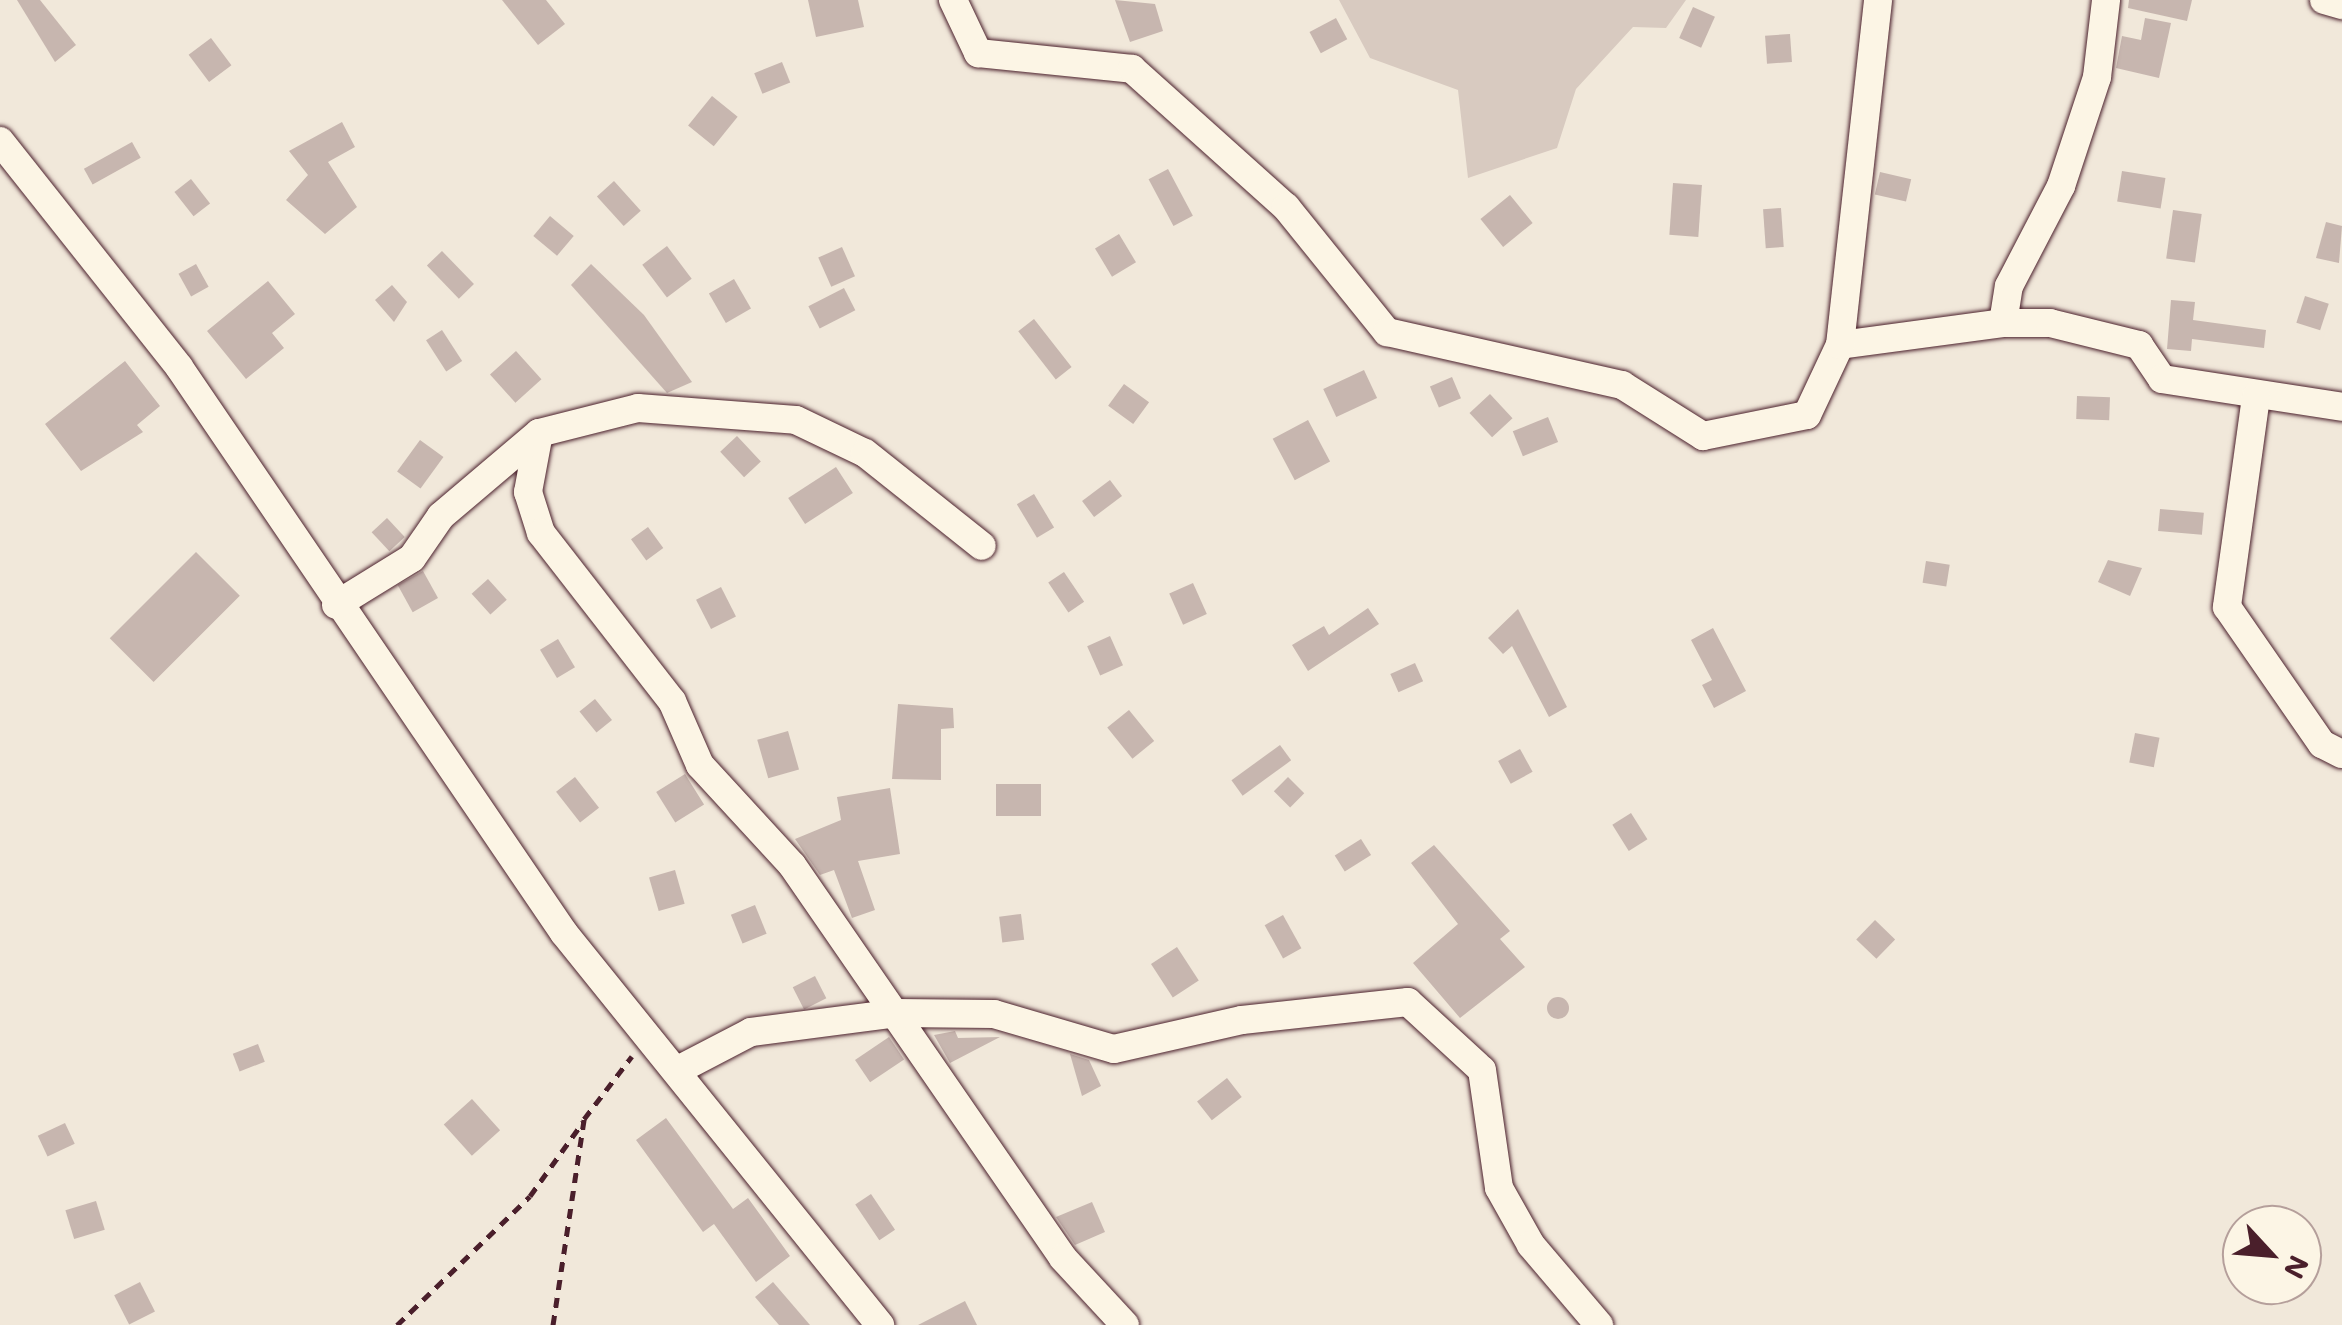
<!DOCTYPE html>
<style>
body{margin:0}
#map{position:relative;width:2342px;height:1325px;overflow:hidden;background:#f1e8da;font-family:Mali,sans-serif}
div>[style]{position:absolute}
.green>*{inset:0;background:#d8cac0}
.building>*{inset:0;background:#c7b6af;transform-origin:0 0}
.round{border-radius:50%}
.path>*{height:5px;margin-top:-2.5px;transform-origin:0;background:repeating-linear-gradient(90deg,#4a1f2b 0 10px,transparent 0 18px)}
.roads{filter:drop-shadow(0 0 2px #4a1f2b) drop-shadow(0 0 2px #4a1f2b)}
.street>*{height:28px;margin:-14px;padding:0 14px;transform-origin:14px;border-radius:14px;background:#fcf5e5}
span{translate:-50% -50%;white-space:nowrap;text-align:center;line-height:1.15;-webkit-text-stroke:10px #fcf5e5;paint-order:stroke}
.north{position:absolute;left:2222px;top:1205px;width:100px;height:100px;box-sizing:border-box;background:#fcf5e5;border:2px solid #b59f9b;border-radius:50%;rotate:116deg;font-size:28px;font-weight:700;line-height:40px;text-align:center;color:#4a1f2b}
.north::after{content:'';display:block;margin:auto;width:35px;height:45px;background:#4a1f2b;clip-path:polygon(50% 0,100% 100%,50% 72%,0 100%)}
</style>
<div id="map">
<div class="green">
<div style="clip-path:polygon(1339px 0,1686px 0,1666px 28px,1633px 27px,1576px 89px,1557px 148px,1468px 178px,1458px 90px,1370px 58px)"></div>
</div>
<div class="building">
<div style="clip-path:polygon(17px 0,40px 0,76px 45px,55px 62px)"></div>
<div style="clip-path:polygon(502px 0,546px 0,565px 24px,538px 45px)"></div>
<div style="clip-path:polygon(808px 0,858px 0,864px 27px,816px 37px)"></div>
<div style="clip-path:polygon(1115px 0,1155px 4px,1163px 31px,1130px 42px)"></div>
<div style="clip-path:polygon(2129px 0,2192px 0,2187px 21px,2128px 8px)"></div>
<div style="left:1693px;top:7px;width:24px;height:34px;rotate:24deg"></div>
<div style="left:1336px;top:18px;width:24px;height:30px;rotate:62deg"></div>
<div style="clip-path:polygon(2145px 18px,2171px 23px,2159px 78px,2116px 68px,2122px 36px,2141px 40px)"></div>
<div style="left:1790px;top:34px;width:28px;height:25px;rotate:86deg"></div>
<div style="left:211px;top:38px;width:34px;height:28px;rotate:53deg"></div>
<div style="left:782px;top:62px;width:22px;height:30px;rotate:68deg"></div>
<div style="left:712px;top:96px;width:33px;height:38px;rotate:39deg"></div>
<div style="clip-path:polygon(342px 122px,355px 147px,328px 162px,357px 207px,325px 234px,286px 200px,308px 175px,289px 151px)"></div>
<div style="left:132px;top:142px;width:18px;height:55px;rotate:61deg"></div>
<div style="left:1168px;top:169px;width:53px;height:22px;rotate:62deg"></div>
<div style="left:2122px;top:171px;width:44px;height:31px;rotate:9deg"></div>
<div style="left:1880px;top:172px;width:32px;height:23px;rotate:13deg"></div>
<div style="left:191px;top:179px;width:31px;height:21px;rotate:52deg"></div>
<div style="left:614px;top:181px;width:40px;height:23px;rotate:48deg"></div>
<div style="left:1673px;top:183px;width:29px;height:52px;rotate:4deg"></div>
<div style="left:1510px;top:195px;width:36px;height:38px;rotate:51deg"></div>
<div style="left:1781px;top:208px;width:39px;height:18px;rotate:86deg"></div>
<div style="left:2173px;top:210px;width:29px;height:49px;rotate:8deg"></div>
<div style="left:550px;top:216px;width:31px;height:26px;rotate:40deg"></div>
<div style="clip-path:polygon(2326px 222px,2342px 226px,2339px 263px,2316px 258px)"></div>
<div style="left:1119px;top:234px;width:33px;height:28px;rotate:59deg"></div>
<div style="left:667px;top:246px;width:41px;height:31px;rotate:53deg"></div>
<div style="left:842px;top:247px;width:32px;height:26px;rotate:66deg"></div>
<div style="left:442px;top:251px;width:46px;height:21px;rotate:46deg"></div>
<div style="left:196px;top:264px;width:26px;height:20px;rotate:61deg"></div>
<div style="clip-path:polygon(591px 264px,644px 315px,692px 382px,667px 393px,571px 285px)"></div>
<div style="left:734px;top:279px;width:34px;height:29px;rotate:60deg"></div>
<div style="clip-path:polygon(268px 281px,295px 314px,272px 333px,284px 348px,246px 379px,207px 331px)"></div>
<div style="clip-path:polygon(392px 285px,407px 302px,394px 322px,375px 300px)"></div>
<div style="left:844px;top:288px;width:25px;height:40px;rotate:63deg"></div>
<div style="left:2305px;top:296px;width:25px;height:28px;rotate:18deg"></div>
<div style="clip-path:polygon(2171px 300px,2195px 302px,2193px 320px,2266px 330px,2264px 348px,2192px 339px,2191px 351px,2167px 349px)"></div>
<div style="left:1034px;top:319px;width:61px;height:20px;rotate:52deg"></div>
<div style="left:442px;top:330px;width:37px;height:19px;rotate:57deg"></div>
<div style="left:516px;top:351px;width:38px;height:35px;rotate:48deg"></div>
<div style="clip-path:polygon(125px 361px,160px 406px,137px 425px,143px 432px,81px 471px,45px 424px)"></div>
<div style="left:1364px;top:370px;width:31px;height:45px;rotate:65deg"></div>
<div style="left:1452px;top:377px;width:23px;height:24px;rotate:67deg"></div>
<div style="left:1124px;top:384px;width:31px;height:27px;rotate:36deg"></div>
<div style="left:1490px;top:394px;width:33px;height:28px;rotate:47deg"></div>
<div style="left:2077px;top:396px;width:33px;height:23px;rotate:2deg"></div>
<div style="left:1548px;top:417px;width:27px;height:38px;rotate:68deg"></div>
<div style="left:1308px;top:420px;width:47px;height:40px;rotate:62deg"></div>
<div style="left:737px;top:436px;width:35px;height:23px;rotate:47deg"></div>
<div style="left:420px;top:440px;width:29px;height:39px;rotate:36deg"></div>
<div style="left:836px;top:467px;width:31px;height:57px;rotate:57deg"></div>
<div style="left:1110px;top:480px;width:20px;height:35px;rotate:53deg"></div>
<div style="left:1034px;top:494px;width:39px;height:20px;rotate:59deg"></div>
<div style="left:2160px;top:509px;width:44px;height:22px;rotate:5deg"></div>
<div style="left:387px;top:518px;width:26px;height:21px;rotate:47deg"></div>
<div style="left:648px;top:527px;width:26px;height:21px;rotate:54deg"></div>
<div style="left:196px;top:552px;width:62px;height:122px;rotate:45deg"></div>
<div style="clip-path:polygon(2108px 560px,2142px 568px,2130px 596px,2098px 582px)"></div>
<div style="left:1926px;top:561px;width:24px;height:22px;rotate:9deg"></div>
<div style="left:423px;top:571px;width:31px;height:29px;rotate:61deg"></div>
<div style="left:1064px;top:572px;width:36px;height:19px;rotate:56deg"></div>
<div style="left:488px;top:579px;width:28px;height:22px;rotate:48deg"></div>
<div style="left:1193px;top:583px;width:34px;height:26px;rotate:66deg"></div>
<div style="left:721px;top:587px;width:33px;height:28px;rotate:63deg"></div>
<div style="clip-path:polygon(1368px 608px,1379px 624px,1308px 671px,1292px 645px,1324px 626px,1329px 635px)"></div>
<div style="clip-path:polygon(1518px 609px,1567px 707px,1549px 717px,1512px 646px,1503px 654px,1488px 638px)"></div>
<div style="clip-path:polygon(1713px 628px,1746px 691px,1714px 708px,1702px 685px,1712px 680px,1691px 640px)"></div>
<div style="left:1110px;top:636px;width:32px;height:25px;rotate:66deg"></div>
<div style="left:558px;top:639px;width:33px;height:21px;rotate:59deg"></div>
<div style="left:1415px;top:663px;width:20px;height:27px;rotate:66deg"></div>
<div style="left:595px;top:699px;width:27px;height:20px;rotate:51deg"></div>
<div style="clip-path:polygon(898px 704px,953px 708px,954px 728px,941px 729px,941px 780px,892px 779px)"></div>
<div style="left:1129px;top:710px;width:40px;height:28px;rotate:51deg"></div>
<div style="left:788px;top:731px;width:40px;height:32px;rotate:74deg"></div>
<div style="left:2135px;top:733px;width:25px;height:30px;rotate:11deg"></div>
<div style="left:1280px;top:745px;width:19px;height:60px;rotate:54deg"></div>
<div style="left:1520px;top:749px;width:26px;height:25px;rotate:61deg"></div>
<div style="left:685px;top:774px;width:36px;height:34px;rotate:58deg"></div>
<div style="left:575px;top:777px;width:39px;height:24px;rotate:52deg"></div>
<div style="left:1288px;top:777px;width:23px;height:20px;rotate:45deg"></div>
<div style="left:996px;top:784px;width:45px;height:32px"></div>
<div style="clip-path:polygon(890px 788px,900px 854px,858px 861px,875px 910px,852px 918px,834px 870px,820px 875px,795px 839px,841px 820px,837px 797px)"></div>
<div style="left:1631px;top:813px;width:31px;height:22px;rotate:58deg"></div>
<div style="left:1361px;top:839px;width:19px;height:31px;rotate:58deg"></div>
<div style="clip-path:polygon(1434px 845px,1510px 931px,1500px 939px,1525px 967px,1460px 1018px,1413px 963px,1458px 924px,1411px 863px)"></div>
<div style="left:675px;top:870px;width:35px;height:27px;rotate:74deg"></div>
<div style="left:755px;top:905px;width:31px;height:26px;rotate:68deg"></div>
<div style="left:1021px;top:914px;width:26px;height:22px;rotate:83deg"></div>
<div style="left:1283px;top:915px;width:38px;height:21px;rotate:61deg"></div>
<div style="left:1875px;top:920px;width:28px;height:27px;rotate:44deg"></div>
<div style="left:1177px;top:947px;width:40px;height:31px;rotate:57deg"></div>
<div style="left:815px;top:976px;width:25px;height:25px;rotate:63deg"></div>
<div class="round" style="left:1547px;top:997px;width:22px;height:22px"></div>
<div style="clip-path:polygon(955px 1031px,958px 1038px,1000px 1037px,950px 1063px,934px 1035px)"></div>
<div style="left:889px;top:1037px;width:27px;height:41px;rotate:56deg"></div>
<div style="left:258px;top:1044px;width:19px;height:27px;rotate:69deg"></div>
<div style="clip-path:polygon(1070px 1054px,1089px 1060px,1101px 1086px,1082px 1096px)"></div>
<div style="left:1227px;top:1078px;width:24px;height:38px;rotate:52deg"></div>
<div style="left:472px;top:1099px;width:42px;height:38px;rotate:48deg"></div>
<div style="clip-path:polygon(666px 1118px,733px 1209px,748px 1198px,790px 1256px,756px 1282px,714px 1224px,703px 1232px,636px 1140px)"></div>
<div style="left:65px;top:1123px;width:23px;height:30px;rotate:65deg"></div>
<div style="left:871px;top:1194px;width:43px;height:19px;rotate:56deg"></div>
<div style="left:96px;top:1201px;width:30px;height:32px;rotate:73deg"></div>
<div style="clip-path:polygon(1092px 1202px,1105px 1232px,1075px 1245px,1056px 1217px)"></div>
<div style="left:140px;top:1282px;width:33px;height:29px;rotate:63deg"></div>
<div style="clip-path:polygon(773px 1282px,810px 1325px,779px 1325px,755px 1297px)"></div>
<div style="clip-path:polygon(965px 1301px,977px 1325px,918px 1325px)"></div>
</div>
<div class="path">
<div style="left:397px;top:1325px;width:185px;rotate:-44.1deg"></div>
<div style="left:530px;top:1196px;width:91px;rotate:-54.4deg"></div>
<div style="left:553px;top:1325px;width:208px;rotate:-81.4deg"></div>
<div style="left:584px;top:1119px;width:79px;rotate:-52.7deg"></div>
</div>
<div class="roads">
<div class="street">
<div style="left:953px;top:0;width:59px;rotate:64.7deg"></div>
<div style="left:978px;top:53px;width:155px;rotate:5.9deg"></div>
<div style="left:1132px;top:69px;width:207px;rotate:41.9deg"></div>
<div style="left:1286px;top:207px;width:161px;rotate:51.1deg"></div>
<div style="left:1387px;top:332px;width:241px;rotate:12.7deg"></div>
<div style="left:1622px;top:385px;width:96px;rotate:32.2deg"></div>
<div style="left:1703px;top:436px;width:106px;rotate:-11.4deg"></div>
<div style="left:1807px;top:415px;width:77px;rotate:-64.8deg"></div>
<div style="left:1840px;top:345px;width:164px;rotate:-7.7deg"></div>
<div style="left:2003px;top:323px;width:47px"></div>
<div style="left:2050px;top:323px;width:92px;rotate:13.9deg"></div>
<div style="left:2139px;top:345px;width:41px;rotate:55.9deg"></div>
<div style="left:2162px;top:379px;width:182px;rotate:8.8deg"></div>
<div style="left:2324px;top:0;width:19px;rotate:16deg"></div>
<div style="left:0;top:141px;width:288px;rotate:51.6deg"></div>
<div style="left:179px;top:367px;width:685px;rotate:55.78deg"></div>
<div style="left:564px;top:933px;width:504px;rotate:51.13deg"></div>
<div style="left:2003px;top:323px;width:37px;rotate:-81deg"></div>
<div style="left:2009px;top:286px;width:113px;rotate:-62.5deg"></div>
<div style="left:2061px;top:186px;width:115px;rotate:-71.7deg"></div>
<div style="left:2097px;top:77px;width:78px;rotate:-83.3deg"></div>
<div style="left:1840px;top:345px;width:347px;rotate:-83.7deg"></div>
<div style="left:2256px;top:397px;width:212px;rotate:97.9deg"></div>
<div style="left:2227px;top:607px;width:167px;rotate:55.3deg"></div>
<div style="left:2322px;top:744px;width:22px;rotate:27deg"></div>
<div style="left:539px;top:433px;width:60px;rotate:100.6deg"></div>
<div style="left:528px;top:492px;width:43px;rotate:72.4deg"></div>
<div style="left:541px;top:533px;width:213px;rotate:52.1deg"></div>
<div style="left:672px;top:701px;width:70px;rotate:66.4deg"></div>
<div style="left:700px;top:765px;width:136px;rotate:47.4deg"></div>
<div style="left:792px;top:865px;width:477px;rotate:55.4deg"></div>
<div style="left:1063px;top:1258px;width:91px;rotate:47.2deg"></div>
<div style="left:336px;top:605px;width:89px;rotate:-31.7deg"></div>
<div style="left:412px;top:558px;width:51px;rotate:-55.4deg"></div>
<div style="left:441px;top:516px;width:128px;rotate:-40.3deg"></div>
<div style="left:539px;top:433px;width:102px;rotate:-14.2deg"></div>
<div style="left:638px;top:408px;width:158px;rotate:4.3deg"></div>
<div style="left:796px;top:420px;width:76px;rotate:25.6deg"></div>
<div style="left:865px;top:453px;width:149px;rotate:38.5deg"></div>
<div style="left:678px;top:1070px;width:82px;rotate:-27.5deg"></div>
<div style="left:751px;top:1032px;width:147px;rotate:-7.4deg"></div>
<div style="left:897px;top:1013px;width:97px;rotate:0.6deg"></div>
<div style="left:994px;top:1014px;width:125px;rotate:16.3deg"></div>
<div style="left:1114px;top:1049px;width:131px;rotate:-12.8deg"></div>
<div style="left:1242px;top:1020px;width:167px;rotate:-6.2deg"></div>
<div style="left:1408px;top:1002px;width:100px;rotate:42.6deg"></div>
<div style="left:1482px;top:1070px;width:119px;rotate:81.8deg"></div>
<div style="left:1499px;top:1188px;width:65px;rotate:60.7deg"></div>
<div style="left:1531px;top:1245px;width:105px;rotate:49.6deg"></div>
</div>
</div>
<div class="north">N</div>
</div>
